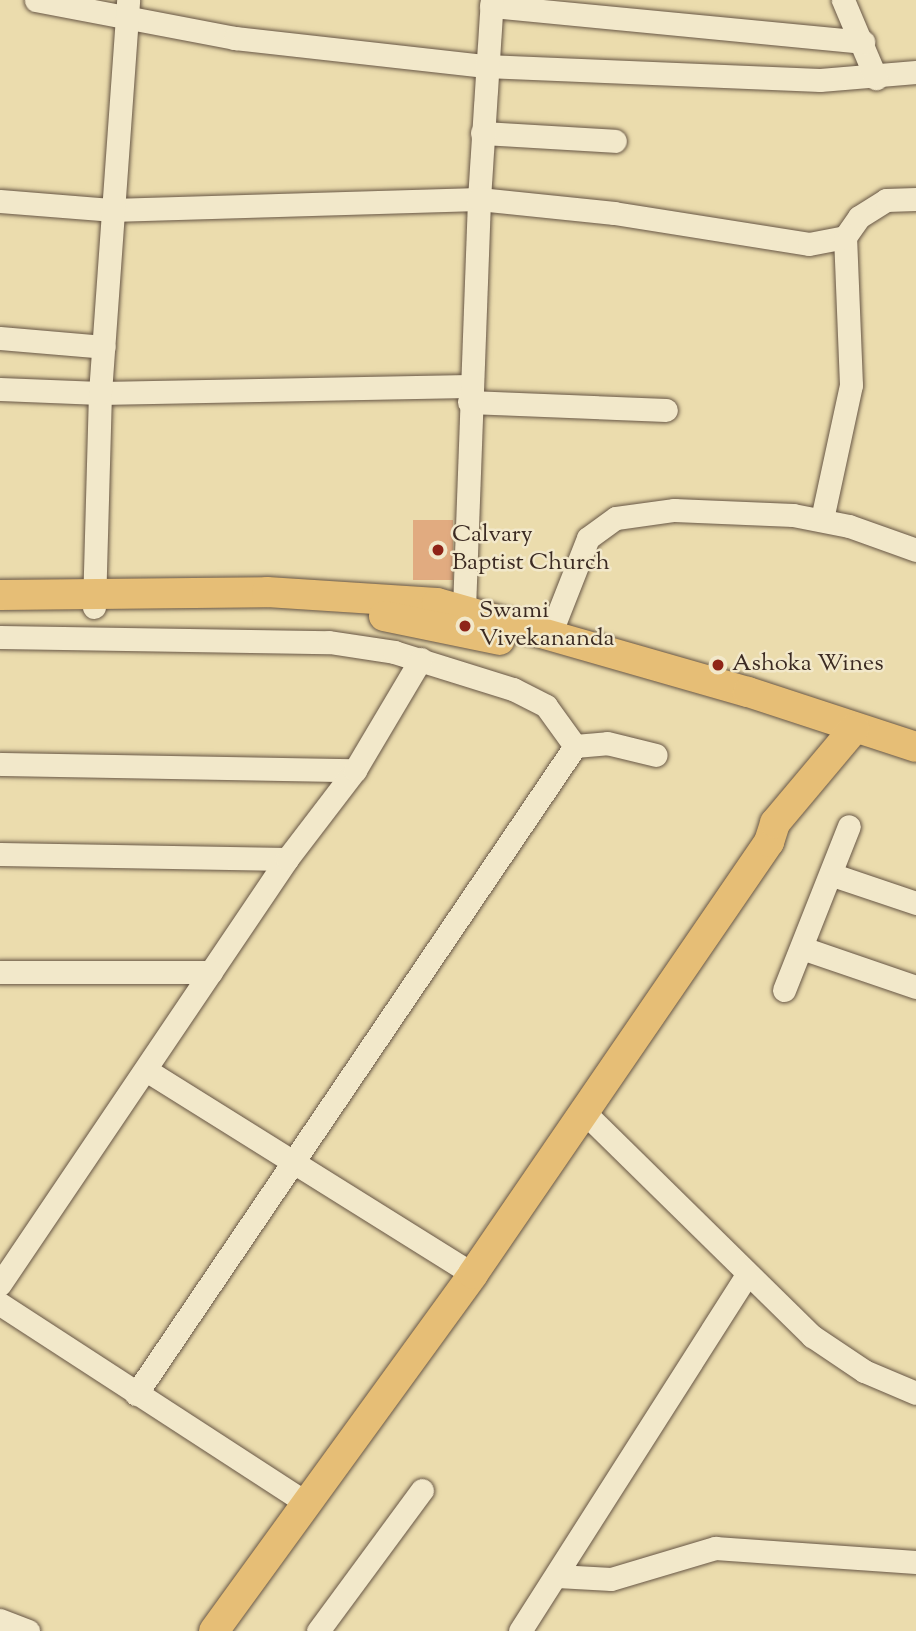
<!DOCTYPE html>
<style>
body{margin:0}
#map{position:relative;width:916px;height:1631px;overflow:hidden;background:#ebdcad;font-family:"Sorts Mill Goudy",serif}
div>[style]{position:absolute}
.building>*{inset:0;background:#e1ab80;transform-origin:0 0}
.roads{filter:drop-shadow(0 0 2px #675645) drop-shadow(0 0 2px #675645)}
.minor>*{height:23px;margin:-11.5px;padding:0 11.5px;transform-origin:11.5px;border-radius:11.5px;background:#f2e8ca}
.major>*{height:30px;margin:-15px;padding:0 15px;transform-origin:15px;border-radius:15px;background:#e6be76}
.dots>*{width:19px;height:19px;translate:-50% -50%;box-sizing:border-box;border:4px solid #f2e8ca;border-radius:50%}
span{translate:-50% -50%;white-space:nowrap;text-align:center;line-height:1.15;-webkit-text-stroke:5px #f2e8ca;paint-order:stroke}
.poi-label{font-size:24px;color:#3b2a22}
.left{translate:0 -50%;text-align:left}
</style>
<div id="map">
<div class="building">
<div style="left:413px;top:520px;width:40px;height:60px"></div>
</div>
<div class="roads">
<div class="minor">
<div style="left:36px;top:0;width:203px;rotate:10.8deg"></div>
<div style="left:235px;top:38px;width:252px;rotate:6.4deg"></div>
<div style="left:485px;top:66px;width:335px;rotate:2.4deg"></div>
<div style="left:820px;top:80px;width:96px;rotate:-4.8deg"></div>
<div style="left:843px;top:0;width:85px;rotate:67.1deg"></div>
<div style="left:491px;top:6px;width:374px;rotate:5.5deg"></div>
<div style="left:482px;top:133px;width:133px;rotate:3.4deg"></div>
<div style="left:0;top:201px;width:111px;rotate:4.6deg"></div>
<div style="left:111px;top:210px;width:368px;rotate:-1.7deg"></div>
<div style="left:479px;top:199px;width:199px;rotate:-86.3deg"></div>
<div style="left:0;top:338px;width:104px;rotate:4.9deg"></div>
<div style="left:0;top:389px;width:100px;rotate:2.3deg"></div>
<div style="left:100px;top:393px;width:369px;rotate:-1.1deg"></div>
<div style="left:469px;top:402px;width:197px;rotate:2.3deg"></div>
<div style="left:822px;top:519px;width:137px;rotate:-77.8deg"></div>
<div style="left:851px;top:385px;width:148px;rotate:-92.3deg"></div>
<div style="left:94px;top:607px;width:214px;rotate:-88.4deg"></div>
<div style="left:100px;top:393px;width:394px;rotate:-85.9deg"></div>
<div style="left:464px;top:609px;width:410px;rotate:-87.9deg"></div>
<div style="left:479px;top:199px;width:136px;rotate:5.9deg"></div>
<div style="left:614px;top:213px;width:197px;rotate:9deg"></div>
<div style="left:809px;top:244px;width:37px;rotate:-11deg"></div>
<div style="left:845px;top:237px;width:24px;rotate:-55deg"></div>
<div style="left:859px;top:217px;width:32px;rotate:-32deg"></div>
<div style="left:886px;top:200px;width:30px;rotate:-2deg"></div>
<div style="left:0;top:637px;width:329px;rotate:0.9deg"></div>
<div style="left:329px;top:642px;width:66px;rotate:8.7deg"></div>
<div style="left:394px;top:652px;width:125px;rotate:17.3deg"></div>
<div style="left:513px;top:689px;width:37px;rotate:27deg"></div>
<div style="left:546px;top:706px;width:49px;rotate:54.1deg"></div>
<div style="left:549px;top:637px;width:106px;rotate:-68.5deg"></div>
<div style="left:588px;top:538px;width:34px;rotate:-36deg"></div>
<div style="left:616px;top:518px;width:59px;rotate:-7.9deg"></div>
<div style="left:674px;top:510px;width:119px;rotate:2.4deg"></div>
<div style="left:793px;top:515px;width:57px;rotate:11.1deg"></div>
<div style="left:849px;top:526px;width:71px;rotate:19.7deg"></div>
<div style="left:0;top:764px;width:355px;rotate:1deg"></div>
<div style="left:0;top:854px;width:287px;rotate:1deg"></div>
<div style="left:287px;top:859px;width:513px;rotate:124.03deg"></div>
<div style="left:287px;top:859px;width:112px;rotate:-52.6deg"></div>
<div style="left:355px;top:770px;width:129px;rotate:-59.3deg"></div>
<div style="left:833px;top:875px;width:88px;rotate:18.6deg"></div>
<div style="left:802px;top:948px;width:120px;rotate:18.9deg"></div>
<div style="left:0;top:972px;width:211px"></div>
<div style="left:784px;top:990px;width:176px;rotate:-68.4deg"></div>
<div style="left:146px;top:1070px;width:385px;rotate:32deg"></div>
<div style="left:584px;top:1112px;width:320px;rotate:44.5deg"></div>
<div style="left:812px;top:1336px;width:63px;rotate:33.9deg"></div>
<div style="left:864px;top:1371px;width:56px;rotate:22.9deg"></div>
<div style="left:0;top:1304px;width:366px;rotate:33deg"></div>
<div style="left:136px;top:1394px;width:783px;rotate:-55.88deg"></div>
<div style="left:575px;top:746px;width:32px;rotate:-5deg"></div>
<div style="left:607px;top:743px;width:50px;rotate:13.8deg"></div>
<div style="left:557px;top:1576px;width:54px;rotate:3.2deg"></div>
<div style="left:611px;top:1579px;width:109px;rotate:-16.6deg"></div>
<div style="left:715px;top:1548px;width:201px;rotate:4deg"></div>
<div style="left:0;top:1620px;width:30px;rotate:21deg"></div>
<div style="left:318px;top:1631px;width:175px;rotate:-53.6deg"></div>
<div style="left:520px;top:1631px;width:422px;rotate:-57.5deg"></div>
</div>
<div class="major">
<div style="left:0;top:595px;width:267px;rotate:-0.6deg"></div>
<div style="left:267px;top:592px;width:170px;rotate:3.7deg"></div>
<div style="left:437px;top:603px;width:323px;rotate:16deg"></div>
<div style="left:748px;top:692px;width:177px;rotate:18.1deg"></div>
<div style="left:384px;top:616px;width:118px;rotate:11.7deg"></div>
<div style="left:214px;top:1631px;width:441px;rotate:-54deg"></div>
<div style="left:473px;top:1274px;width:524px;rotate:-55.58deg"></div>
<div style="left:769px;top:842px;width:20px;rotate:-72deg"></div>
<div style="left:775px;top:823px;width:123px;rotate:-50deg"></div>
</div>
</div>
<div class="dots">
<div style="left:438px;top:550px;background:#8f2418"></div>
<div style="left:465px;top:626px;background:#8f2418"></div>
<div style="left:718px;top:665px;background:#8f2418"></div>
</div>
<div class="poi-label">
<span class="left" style="left:452px;top:550px">Calvary<br>Baptist Church</span>
<span class="left" style="left:479px;top:626px">Swami<br>Vivekananda</span>
<span class="left" style="left:732px;top:665px">Ashoka Wines</span>
</div>
</div>
